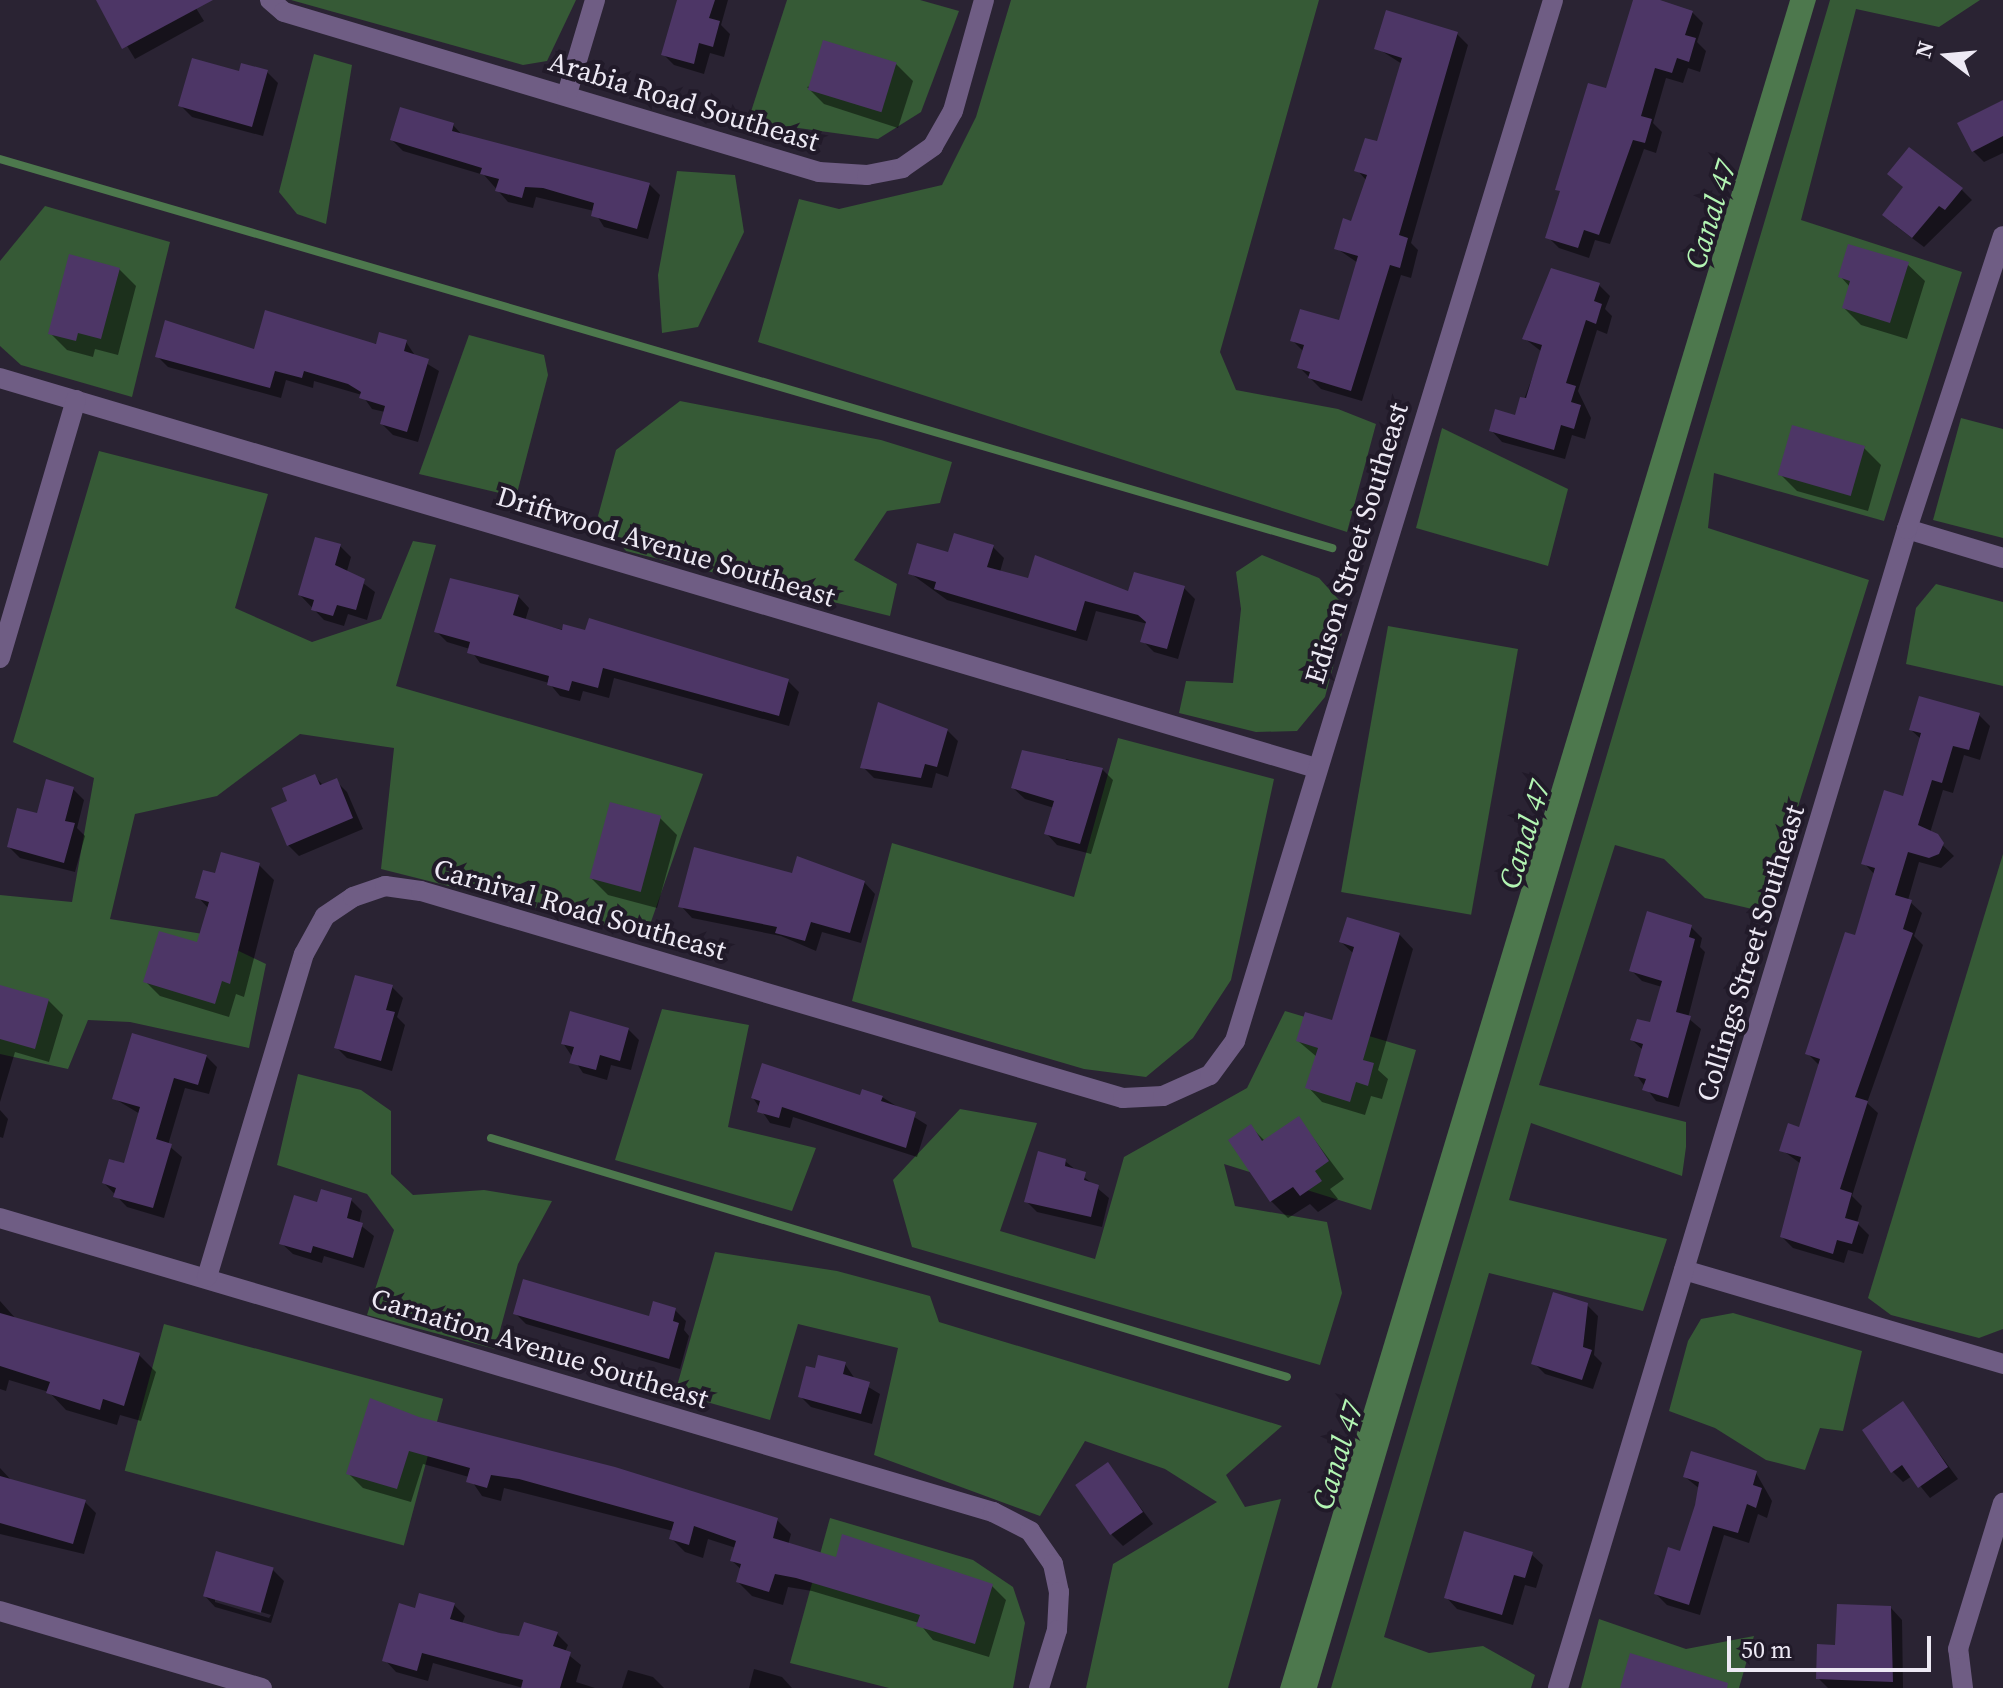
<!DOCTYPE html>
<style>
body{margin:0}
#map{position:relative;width:2003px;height:1688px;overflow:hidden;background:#2a2333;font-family:"Source Serif 4",serif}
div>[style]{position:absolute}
.green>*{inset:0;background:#365a36;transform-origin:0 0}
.water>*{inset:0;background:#4d784d}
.shadow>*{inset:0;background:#0007}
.stream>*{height:8px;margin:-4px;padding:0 4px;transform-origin:4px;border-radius:4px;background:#4d784d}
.building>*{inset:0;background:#4d3666;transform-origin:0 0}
.minor>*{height:20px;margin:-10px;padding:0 10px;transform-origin:10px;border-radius:10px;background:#6f5d84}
span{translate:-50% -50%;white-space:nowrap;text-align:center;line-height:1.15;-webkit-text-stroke:8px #211a29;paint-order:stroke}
.street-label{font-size:28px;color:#ede9f4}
.water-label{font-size:30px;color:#b3f6b3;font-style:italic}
.north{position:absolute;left:1907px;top:16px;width:80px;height:80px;-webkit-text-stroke:6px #211a29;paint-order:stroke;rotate:286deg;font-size:22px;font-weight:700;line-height:32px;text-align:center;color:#ede9f4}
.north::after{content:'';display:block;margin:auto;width:28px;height:36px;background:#ede9f4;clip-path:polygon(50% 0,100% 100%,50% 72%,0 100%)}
.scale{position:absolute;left:1727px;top:1636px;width:204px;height:36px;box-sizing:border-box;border:4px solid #ede9f4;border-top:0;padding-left:10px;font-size:24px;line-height:28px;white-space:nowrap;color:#ede9f4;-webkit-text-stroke:6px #211a29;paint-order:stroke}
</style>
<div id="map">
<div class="green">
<div style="clip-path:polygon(291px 0,576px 0,547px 61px,523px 65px)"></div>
<div style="clip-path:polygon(787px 0,920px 0,959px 11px,921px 112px,878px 139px,748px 121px)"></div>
<div style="clip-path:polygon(1011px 0,1319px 0,1220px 352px,1236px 390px,1338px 409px,1376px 424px,1347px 532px,758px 342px,799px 199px,839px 209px,942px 185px,976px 117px)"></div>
<div style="clip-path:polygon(1830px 0,1980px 0,1939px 27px,1856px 9px,1801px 220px,1962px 272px,1884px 521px,1714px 473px,1708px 528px,1869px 580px,1765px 912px,1705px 898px,1664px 859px,1615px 845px,1539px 1085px,1686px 1122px,1686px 1147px,1682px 1176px,1531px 1123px,1509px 1200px,1667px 1239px,1643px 1311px,1489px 1273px,1384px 1637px,1429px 1653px,1483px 1646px,1535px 1675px,1531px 1688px,1331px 1688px)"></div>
<div style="clip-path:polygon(314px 54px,352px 65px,326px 224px,297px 214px,279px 192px)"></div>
<div style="clip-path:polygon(677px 171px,735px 175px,744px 232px,698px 327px,662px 333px,658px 275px)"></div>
<div style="clip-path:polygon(45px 206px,170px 242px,132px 397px,21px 365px,0 346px,0 261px)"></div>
<div style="clip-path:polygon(469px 335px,544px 355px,548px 375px,516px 497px,419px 474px)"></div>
<div style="clip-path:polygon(680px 401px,881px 440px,952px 462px,940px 503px,887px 511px,854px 560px,897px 584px,890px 616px,626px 551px,598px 516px,616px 450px)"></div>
<div style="clip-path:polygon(1961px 418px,2003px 429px,2003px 538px,1933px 520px)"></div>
<div style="clip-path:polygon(1442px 428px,1568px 489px,1548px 566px,1416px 528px)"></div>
<div style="clip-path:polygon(99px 451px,268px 494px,235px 608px,312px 642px,381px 619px,413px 541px,436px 545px,396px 686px,703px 774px,646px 936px,381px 869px,394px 748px,300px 734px,217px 796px,135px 814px,110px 919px,203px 934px,266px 964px,249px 1048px,130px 1022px,88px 1020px,68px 1069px,0 1054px,0 895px,72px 902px,94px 778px,13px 742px)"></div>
<div style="clip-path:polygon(1262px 555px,1319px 578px,1348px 610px,1325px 697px,1297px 731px,1256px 732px,1179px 713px,1186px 681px,1233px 683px,1241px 609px,1236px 572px)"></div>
<div style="clip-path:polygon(1936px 584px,2003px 602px,2003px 686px,1906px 664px,1916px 608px)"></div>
<div style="left:1388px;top:626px;width:132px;height:270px;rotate:10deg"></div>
<div style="clip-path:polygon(1118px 738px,1274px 779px,1231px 980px,1193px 1038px,1146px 1077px,1084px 1069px,852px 1001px,892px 843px,1074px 897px)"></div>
<div style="clip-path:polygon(2003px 854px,2003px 1329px,1979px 1338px,1891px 1315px,1868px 1298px)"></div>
<div style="clip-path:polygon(662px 1009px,749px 1025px,728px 1127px,816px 1148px,792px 1211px,615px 1160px)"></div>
<div style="clip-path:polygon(1285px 1011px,1416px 1050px,1371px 1210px,1224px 1164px,1235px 1206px,1327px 1222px,1342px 1293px,1320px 1365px,912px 1247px,893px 1180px,960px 1109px,1037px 1123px,1000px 1231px,1095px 1259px,1124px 1157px,1247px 1088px)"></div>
<div style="clip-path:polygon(298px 1074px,361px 1090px,391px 1111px,391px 1174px,413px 1195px,484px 1190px,552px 1201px,518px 1264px,495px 1349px,367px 1315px,394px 1230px,367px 1194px,277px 1165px)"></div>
<div style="clip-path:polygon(715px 1252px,837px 1271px,930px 1296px,939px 1322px,1282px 1426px,1226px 1475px,1245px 1507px,1281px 1499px,1228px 1688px,1086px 1688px,1113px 1564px,1217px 1502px,1165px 1469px,1085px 1441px,1040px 1516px,874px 1455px,898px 1348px,798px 1324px,770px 1420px,675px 1393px)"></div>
<div style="clip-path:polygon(1733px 1313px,1862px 1351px,1843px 1431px,1820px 1428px,1805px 1470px,1766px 1460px,1715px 1428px,1669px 1411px,1688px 1341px,1701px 1319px)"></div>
<div style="left:164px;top:1324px;width:289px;height:152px;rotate:15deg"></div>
<div style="clip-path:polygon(830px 1518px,973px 1560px,1013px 1587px,1025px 1623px,1013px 1688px,889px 1688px,790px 1663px)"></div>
<div style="clip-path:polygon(1599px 1619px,1686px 1649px,1754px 1636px,1739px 1688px,1581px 1688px)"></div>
</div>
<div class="water">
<div style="clip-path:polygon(1790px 0,1816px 0,1317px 1688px,1280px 1688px)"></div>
</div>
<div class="shadow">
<div style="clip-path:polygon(99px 0,191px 0,204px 21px,135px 59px)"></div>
<div style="clip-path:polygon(681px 0,728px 0,721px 25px,730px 34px,724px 57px,710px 53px,704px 74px,674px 65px,663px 54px)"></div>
<div style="clip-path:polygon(1636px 0,1692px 12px,1703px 23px,1697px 42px,1706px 51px,1700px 72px,1688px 68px,1683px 83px,1666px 78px,1653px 123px,1662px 132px,1656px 153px,1644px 149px,1610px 244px,1595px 240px,1589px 258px,1559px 248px,1548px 237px,1607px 91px)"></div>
<div style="clip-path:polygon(1457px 34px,1468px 45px,1411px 243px,1418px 250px,1411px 278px,1401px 275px,1362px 401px,1321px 389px,1299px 367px,1304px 352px,1293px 341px,1340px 323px,1358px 263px,1336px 248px,1353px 223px,1367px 181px,1357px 170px,1378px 144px,1402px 64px,1377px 48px)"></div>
<div style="clip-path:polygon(896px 64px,913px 81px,898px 128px,824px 104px,807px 87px)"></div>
<div style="clip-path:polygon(267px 72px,278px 83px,263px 136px,192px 117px,181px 106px,240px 74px)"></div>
<div style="clip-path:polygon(2003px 102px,2003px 153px,1984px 162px,1973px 151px)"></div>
<div style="clip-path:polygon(453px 125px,464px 137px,649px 184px,660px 195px,648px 239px,604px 227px,594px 211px,536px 197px,533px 208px,508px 202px,484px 175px,403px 151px,392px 140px)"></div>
<div style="clip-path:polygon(1890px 174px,1961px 189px,1972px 200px,1924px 247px,1896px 226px,1905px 188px)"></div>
<div style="clip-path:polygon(1907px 264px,1925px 281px,1907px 339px,1861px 325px,1844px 308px,1850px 287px,1840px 276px)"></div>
<div style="clip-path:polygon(119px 269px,136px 286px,118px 355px,95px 349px,93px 357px,67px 350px,50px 333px)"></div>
<div style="clip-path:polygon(1599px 285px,1610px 296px,1605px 309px,1612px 316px,1607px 334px,1597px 330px,1578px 391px,1591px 418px,1585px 439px,1572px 435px,1565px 459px,1502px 442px,1491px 430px,1517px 418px,1542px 352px,1524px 338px)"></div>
<div style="clip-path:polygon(406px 342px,416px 357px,439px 371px,418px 442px,393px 435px,382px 424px,385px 412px,372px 409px,362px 395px,314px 381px,313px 388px,286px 380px,281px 398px,168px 367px,157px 356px)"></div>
<div style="clip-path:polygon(1864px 448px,1881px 465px,1868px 511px,1797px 491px,1780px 474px)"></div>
<div style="clip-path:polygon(340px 546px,351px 557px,347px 571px,375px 592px,367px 620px,348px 614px,344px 626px,324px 620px,300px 595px)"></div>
<div style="clip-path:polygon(993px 547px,1004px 558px,1000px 572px,1029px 581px,1130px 594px,1184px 588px,1195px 599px,1178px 659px,1154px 652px,1143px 641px,1148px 624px,1096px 611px,1087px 641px,947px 600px,910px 573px,949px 555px)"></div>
<div style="clip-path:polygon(518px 596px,529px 608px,525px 621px,788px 681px,799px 692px,789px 726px,614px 678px,609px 698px,583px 691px,580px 701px,560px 696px,549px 683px,480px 663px,470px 649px,447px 642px,436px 631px)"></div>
<div style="clip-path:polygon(1979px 715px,1990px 726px,1980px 760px,1964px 755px,1953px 793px,1943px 790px,1930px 833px,1954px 856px,1941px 868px,1919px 862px,1908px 900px,1922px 913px,1914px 936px,1923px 945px,1867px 1103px,1878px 1113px,1852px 1196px,1862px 1206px,1857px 1223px,1869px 1235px,1863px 1254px,1848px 1250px,1844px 1263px,1793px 1248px,1782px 1237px,1801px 1164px,1782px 1150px,1800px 1129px,1820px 1066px,1808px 1054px,1857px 937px,1875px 875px,1864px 863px,1904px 798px,1921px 739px,1911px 730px)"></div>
<div style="clip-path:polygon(947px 730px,958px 741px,948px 777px,936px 773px,932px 788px,874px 778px,863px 767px)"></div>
<div style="clip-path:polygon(1066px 759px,1102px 769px,1113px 780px,1091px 854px,1057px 845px,1046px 833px,1054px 808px,1025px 799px,1013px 788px,1064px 764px)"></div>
<div style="clip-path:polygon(314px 776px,324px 786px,336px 781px,347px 792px,363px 829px,299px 856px,288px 845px,290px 802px)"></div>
<div style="clip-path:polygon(73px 789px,84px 800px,77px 828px,85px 836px,75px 872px,20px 858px,9px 847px)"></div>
<div style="clip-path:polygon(660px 818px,677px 835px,657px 908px,608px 895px,591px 878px)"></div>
<div style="clip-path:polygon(259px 865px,274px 880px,244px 997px,236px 994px,229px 1017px,160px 996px,146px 982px,198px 945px,209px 909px,198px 897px,217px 876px)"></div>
<div style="clip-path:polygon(794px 875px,864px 882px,875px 894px,861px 943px,822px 932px,816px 951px,781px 936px,692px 918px,681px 906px)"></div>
<div style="clip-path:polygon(1691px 927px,1702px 938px,1700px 947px,1705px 952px,1688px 1018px,1701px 1029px,1679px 1107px,1656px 1101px,1637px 1076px,1644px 1051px,1632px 1040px,1651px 1025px,1662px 987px,1642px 981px,1631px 970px)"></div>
<div style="clip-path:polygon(1399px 934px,1413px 949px,1378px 1070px,1388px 1079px,1382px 1099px,1371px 1096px,1365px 1115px,1322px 1102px,1308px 1087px,1317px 1057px,1298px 1041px,1333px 1023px,1354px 954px,1341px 942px)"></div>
<div style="clip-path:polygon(0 987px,48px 1000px,63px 1015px,49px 1062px,15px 1052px,0 1102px)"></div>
<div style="clip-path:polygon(392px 987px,403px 998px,397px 1017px,405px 1025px,392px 1071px,347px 1058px,336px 1047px)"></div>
<div style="clip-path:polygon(628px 1029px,639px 1040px,631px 1070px,611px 1065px,607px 1080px,583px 1073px,563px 1043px)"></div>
<div style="clip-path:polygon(206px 1056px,217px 1067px,209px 1094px,185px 1088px,168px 1145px,182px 1157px,164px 1218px,127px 1207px,104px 1183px,125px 1165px,140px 1114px,115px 1099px)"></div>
<div style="clip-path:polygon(882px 1097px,927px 1125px,917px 1157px,793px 1117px,790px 1128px,770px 1123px,753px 1098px)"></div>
<div style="clip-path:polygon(0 1110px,8px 1119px,3px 1138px,0 1137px)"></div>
<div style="clip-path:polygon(1299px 1119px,1344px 1179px,1330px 1189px,1338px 1199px,1318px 1212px,1310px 1204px,1288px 1218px,1271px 1201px,1251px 1127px,1265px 1141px)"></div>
<div style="clip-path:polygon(1065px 1161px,1109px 1198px,1102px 1227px,1037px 1212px,1026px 1201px)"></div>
<div style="clip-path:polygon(351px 1200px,362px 1211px,359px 1224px,374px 1236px,364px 1268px,324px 1256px,322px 1263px,293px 1254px,281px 1243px,319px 1204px)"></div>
<div style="clip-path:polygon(0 1301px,17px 1320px,139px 1355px,156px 1372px,141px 1421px,120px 1415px,117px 1425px,66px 1410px,49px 1392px,9px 1380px,6px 1391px,0 1389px)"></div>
<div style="clip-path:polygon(1587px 1305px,1598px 1316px,1594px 1355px,1602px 1363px,1593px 1389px,1545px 1374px,1534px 1363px)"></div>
<div style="clip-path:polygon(675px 1310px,686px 1321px,684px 1330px,689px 1336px,680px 1369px,526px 1324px,515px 1313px,650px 1318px)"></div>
<div style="clip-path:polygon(845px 1364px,855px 1379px,880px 1394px,872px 1424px,811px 1407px,800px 1396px,816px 1370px)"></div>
<div style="clip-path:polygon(1903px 1404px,1958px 1479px,1930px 1498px,1912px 1476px,1903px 1482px,1892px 1471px)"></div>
<div style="clip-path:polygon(418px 1419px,777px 1520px,791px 1534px,788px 1545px,837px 1559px,992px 1586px,1006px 1600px,989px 1657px,933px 1640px,919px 1623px,812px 1591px,788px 1587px,783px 1605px,752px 1596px,738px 1582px,742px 1570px,732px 1561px,736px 1548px,708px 1539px,703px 1558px,685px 1552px,671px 1538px,673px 1531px,504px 1488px,501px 1501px,482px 1496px,469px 1477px,423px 1464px,411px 1502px,363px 1488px,349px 1474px)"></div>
<div style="clip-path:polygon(1108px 1465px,1153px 1524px,1123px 1546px,1112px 1535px)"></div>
<div style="clip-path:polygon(0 1468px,12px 1481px,85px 1502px,96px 1513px,84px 1554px,0 1534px)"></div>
<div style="clip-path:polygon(1756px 1473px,1772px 1501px,1767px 1518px,1758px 1514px,1749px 1543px,1724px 1535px,1700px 1615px,1667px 1605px,1656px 1594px,1682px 1554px,1700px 1489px,1685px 1477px)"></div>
<div style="clip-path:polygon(1531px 1554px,1543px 1565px,1536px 1588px,1525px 1585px,1513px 1625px,1457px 1609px,1446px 1597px)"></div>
<div style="clip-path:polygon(evenodd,273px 1570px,284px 1581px,271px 1623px,215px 1607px,204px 1595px,273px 1570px,215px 1598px,271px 1615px,269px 1618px,215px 1602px,215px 1598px)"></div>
<div style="clip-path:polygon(454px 1605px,465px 1616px,462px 1624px,520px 1638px,557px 1634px,568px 1645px,565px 1652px,581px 1665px,576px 1682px,595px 1688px,523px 1688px,433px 1663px,428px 1681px,396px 1672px,385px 1660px,416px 1610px)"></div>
<div style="clip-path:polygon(1891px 1608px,1902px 1620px,1903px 1688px,1828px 1688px,1818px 1678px,1837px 1647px)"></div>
<div style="clip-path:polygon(754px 1669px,782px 1677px,792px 1688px,749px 1688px)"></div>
<div style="clip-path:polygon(628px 1670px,653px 1677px,664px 1688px,622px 1688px)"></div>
</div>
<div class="stream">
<div style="left:0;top:159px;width:1388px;rotate:16.28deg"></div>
<div style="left:491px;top:1138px;width:831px;rotate:16.71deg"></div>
</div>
<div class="building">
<div style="clip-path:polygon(96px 0,213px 0,122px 49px)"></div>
<div style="clip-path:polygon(677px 0,715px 0,709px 18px,720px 21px,713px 47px,699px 43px,694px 64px,661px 55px)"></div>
<div style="clip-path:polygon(1633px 0,1660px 0,1693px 11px,1685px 35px,1696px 38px,1689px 62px,1677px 58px,1672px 73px,1655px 68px,1641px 116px,1652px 119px,1645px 143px,1633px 140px,1599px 235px,1584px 230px,1578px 248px,1545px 238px,1560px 191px,1555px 190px,1588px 83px,1606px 88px)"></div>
<div style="clip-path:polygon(1386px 10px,1458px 32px,1399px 235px,1408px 238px,1400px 268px,1390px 265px,1351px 391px,1308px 378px,1310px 372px,1297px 368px,1304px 345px,1290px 341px,1300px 309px,1339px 320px,1358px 256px,1334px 249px,1343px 218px,1351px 221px,1367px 175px,1354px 171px,1365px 138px,1377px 141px,1402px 58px,1374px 49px)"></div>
<div style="left:823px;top:40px;width:77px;height:52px;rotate:17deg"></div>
<div style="clip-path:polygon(192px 58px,239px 71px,241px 63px,268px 70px,252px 127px,178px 106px)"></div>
<div style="clip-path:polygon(2003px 100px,2003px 136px,1972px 152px,1957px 123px)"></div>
<div style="clip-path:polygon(400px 107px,454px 123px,452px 131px,650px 183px,637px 229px,591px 216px,594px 203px,543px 188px,525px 187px,522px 198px,495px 191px,499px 179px,480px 174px,482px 168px,390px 140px)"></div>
<div style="clip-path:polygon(1909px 147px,1963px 188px,1945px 210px,1939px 206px,1912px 238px,1882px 215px,1903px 187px,1887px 174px)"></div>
<div style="clip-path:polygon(1848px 244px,1909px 262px,1890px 323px,1842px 308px,1850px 281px,1838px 277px)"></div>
<div style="clip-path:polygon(69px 254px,120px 268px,101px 339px,78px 333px,76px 341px,48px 334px)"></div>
<div style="clip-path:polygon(1551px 268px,1600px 283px,1594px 301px,1602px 304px,1596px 324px,1586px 320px,1566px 383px,1576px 386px,1571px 402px,1581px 405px,1574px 429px,1561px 425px,1554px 450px,1489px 431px,1495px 409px,1515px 415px,1520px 397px,1526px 398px,1542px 345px,1522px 339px)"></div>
<div style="clip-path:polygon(265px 310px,376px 344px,379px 332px,407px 340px,404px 351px,429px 359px,407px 432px,380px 424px,385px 406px,359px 398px,361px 392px,348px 384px,304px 371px,302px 378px,275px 371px,270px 388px,155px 357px,165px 320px,254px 349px)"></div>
<div style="left:1792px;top:425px;width:76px;height:52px;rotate:16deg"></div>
<div style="clip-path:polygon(954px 533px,994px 545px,987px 567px,1028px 578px,1035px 555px,1128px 591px,1134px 572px,1185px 586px,1167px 649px,1140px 642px,1146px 622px,1138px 615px,1085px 601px,1076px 631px,934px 589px,936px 582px,908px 574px,917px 543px,948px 552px)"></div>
<div style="clip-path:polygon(315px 537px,341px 544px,335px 565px,365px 579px,356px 610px,337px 605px,333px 616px,311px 610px,314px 600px,298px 595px)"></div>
<div style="clip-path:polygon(450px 578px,519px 595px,513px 615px,562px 630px,563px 624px,585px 630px,589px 618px,789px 679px,779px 716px,603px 668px,598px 688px,572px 681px,569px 691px,547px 685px,549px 676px,467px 653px,470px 642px,434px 632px)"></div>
<div style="clip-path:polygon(1919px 696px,1980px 713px,1969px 750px,1953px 746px,1942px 783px,1932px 780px,1918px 825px,1938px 834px,1944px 843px,1939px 854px,1929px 858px,1908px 852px,1895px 895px,1912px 900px,1903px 929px,1913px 933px,1855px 1097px,1868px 1101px,1840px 1189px,1852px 1193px,1845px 1218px,1859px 1222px,1852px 1244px,1837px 1240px,1833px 1254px,1780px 1237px,1801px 1157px,1779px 1151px,1788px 1123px,1799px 1127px,1820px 1059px,1805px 1054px,1845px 932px,1855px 935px,1875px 868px,1861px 864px,1884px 790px,1903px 796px,1921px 733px,1909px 730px)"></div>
<div style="clip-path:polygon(878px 702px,948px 729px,937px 767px,925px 764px,921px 778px,860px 768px)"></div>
<div style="clip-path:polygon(1022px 750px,1103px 768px,1080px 844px,1044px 834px,1054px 801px,1011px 788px)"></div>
<div style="clip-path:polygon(315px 774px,320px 785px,337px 778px,353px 818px,287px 846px,271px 808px,287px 801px,282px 788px)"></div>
<div style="clip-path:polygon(46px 779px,74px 787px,65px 821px,75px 823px,64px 863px,7px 847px,17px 808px,37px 813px)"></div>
<div style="left:610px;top:802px;width:53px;height:79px;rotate:15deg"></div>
<div style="clip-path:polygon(694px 847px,792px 873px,797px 856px,865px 881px,850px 933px,811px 922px,805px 941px,775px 933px,777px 927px,678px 907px)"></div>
<div style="clip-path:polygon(221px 852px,260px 863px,230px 984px,222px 981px,215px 1004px,143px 982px,159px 931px,197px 942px,209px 902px,195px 898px,203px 870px,215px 873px)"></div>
<div style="clip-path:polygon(1647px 911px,1692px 925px,1689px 937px,1695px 939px,1676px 1012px,1691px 1016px,1668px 1098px,1642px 1090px,1646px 1079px,1634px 1076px,1643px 1044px,1630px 1040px,1637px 1019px,1650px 1022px,1662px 981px,1629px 971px)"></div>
<div style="clip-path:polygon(1347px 917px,1400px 933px,1363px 1060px,1374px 1063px,1368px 1086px,1356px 1082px,1350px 1102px,1305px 1088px,1318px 1048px,1296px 1041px,1305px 1012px,1332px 1020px,1354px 947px,1339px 942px)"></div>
<div style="clip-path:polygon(355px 975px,393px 985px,386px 1010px,395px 1012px,381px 1061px,334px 1048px)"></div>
<div style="clip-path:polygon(0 985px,49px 999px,35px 1049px,0 1039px)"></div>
<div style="clip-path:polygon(570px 1011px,629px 1028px,620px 1061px,600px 1055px,596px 1070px,569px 1063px,574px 1047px,561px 1044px)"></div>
<div style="clip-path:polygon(132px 1033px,207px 1055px,198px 1085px,174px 1078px,156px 1139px,172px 1144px,153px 1208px,113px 1197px,116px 1188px,102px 1183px,109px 1159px,124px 1163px,140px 1107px,112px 1099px)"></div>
<div style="clip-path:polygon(762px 1063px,860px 1095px,862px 1089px,883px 1096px,881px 1101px,916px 1112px,906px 1148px,782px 1107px,779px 1118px,757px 1112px,760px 1101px,751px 1098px)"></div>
<div style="clip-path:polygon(1299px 1116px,1329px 1161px,1315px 1171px,1322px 1181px,1300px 1196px,1293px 1187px,1270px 1202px,1228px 1140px,1251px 1124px,1262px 1141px)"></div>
<div style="clip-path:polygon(1038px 1151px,1066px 1159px,1065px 1166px,1086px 1172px,1084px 1180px,1099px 1185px,1091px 1217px,1024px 1202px)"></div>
<div style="clip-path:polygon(321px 1189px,352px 1198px,347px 1218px,363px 1223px,353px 1258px,313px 1246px,311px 1253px,279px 1244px,294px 1195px,317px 1202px)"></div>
<div style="clip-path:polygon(523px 1279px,649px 1316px,653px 1301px,676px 1308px,673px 1321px,679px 1323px,669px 1359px,513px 1314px)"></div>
<div style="clip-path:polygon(1553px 1292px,1588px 1303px,1583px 1347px,1592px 1350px,1582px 1380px,1531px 1364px)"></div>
<div style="clip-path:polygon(0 1313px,140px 1353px,124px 1406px,103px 1399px,100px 1410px,46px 1393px,50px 1382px,0 1366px)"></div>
<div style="clip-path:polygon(818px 1355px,846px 1362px,843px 1374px,870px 1382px,861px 1414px,798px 1397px,806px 1366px,815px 1368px)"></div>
<div style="clip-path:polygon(370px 1398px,419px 1417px,615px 1467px,778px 1518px,773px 1538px,836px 1557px,842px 1534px,993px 1584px,975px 1644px,916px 1626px,920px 1615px,796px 1578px,775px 1574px,769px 1592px,736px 1582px,741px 1564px,730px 1561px,736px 1541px,694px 1526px,689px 1545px,669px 1539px,674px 1522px,519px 1479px,491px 1475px,487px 1488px,466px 1482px,470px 1468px,409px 1451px,397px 1489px,346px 1474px)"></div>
<div style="clip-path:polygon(1903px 1401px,1948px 1467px,1918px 1488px,1902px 1465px,1891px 1473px,1862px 1430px)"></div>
<div style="clip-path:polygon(1691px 1451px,1757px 1471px,1753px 1485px,1762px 1488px,1756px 1508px,1747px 1504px,1738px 1533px,1713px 1526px,1689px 1605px,1654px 1594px,1668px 1547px,1680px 1551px,1695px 1505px,1699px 1482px,1683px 1477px)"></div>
<div style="left:1108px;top:1462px;width:61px;height:40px;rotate:55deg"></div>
<div style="clip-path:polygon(0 1476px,86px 1500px,73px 1544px,0 1523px)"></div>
<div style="clip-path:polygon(1464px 1531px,1533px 1552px,1525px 1578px,1514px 1575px,1502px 1615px,1444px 1598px)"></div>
<div style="left:216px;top:1551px;width:60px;height:47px;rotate:16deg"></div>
<div style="clip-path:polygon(419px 1593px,455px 1603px,450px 1619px,500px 1633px,519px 1636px,524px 1622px,558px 1632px,553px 1646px,571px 1652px,560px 1688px,521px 1688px,523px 1680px,422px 1653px,417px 1671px,382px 1661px,399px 1603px,415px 1608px)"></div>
<div style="clip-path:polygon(1837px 1604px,1891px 1606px,1893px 1682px,1816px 1679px,1817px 1644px,1835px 1645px)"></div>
<div style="clip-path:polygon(1630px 1653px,1728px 1683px,1727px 1688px,1620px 1688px)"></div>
</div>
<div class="minor">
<div style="left:270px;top:0;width:18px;rotate:41deg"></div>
<div style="left:284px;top:12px;width:558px;rotate:16.65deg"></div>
<div style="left:819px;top:172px;width:48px;rotate:3.6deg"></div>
<div style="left:867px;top:175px;width:36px;rotate:-11deg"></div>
<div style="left:902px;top:168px;width:38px;rotate:-35deg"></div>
<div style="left:933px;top:146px;width:40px;rotate:-60.3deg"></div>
<div style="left:953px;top:111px;width:115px;rotate:-74.4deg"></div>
<div style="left:567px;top:94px;width:98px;rotate:-73.4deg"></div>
<div style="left:0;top:378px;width:1373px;rotate:16.51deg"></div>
<div style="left:1907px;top:529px;width:100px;rotate:16.8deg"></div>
<div style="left:0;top:658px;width:269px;rotate:-73.6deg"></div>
<div style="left:0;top:1218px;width:1036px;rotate:16.49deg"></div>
<div style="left:993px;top:1512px;width:42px;rotate:27.2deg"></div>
<div style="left:1030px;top:1531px;width:40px;rotate:55.1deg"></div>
<div style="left:1053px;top:1564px;width:29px;rotate:78deg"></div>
<div style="left:1059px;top:1592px;width:38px;rotate:93deg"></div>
<div style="left:1057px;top:1630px;width:61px;rotate:107.2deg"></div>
<div style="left:1684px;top:1270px;width:333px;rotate:16.4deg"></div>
<div style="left:207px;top:1277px;width:337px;rotate:-73.3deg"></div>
<div style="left:304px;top:954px;width:43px;rotate:-61.1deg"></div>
<div style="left:325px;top:916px;width:34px;rotate:-34deg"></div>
<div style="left:353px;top:897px;width:34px;rotate:-19deg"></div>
<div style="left:385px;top:886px;width:36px;rotate:8deg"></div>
<div style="left:421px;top:891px;width:732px;rotate:16.43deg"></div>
<div style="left:1123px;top:1098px;width:40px;rotate:-2.9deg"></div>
<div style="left:1163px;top:1096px;width:51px;rotate:-24.1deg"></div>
<div style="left:1210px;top:1075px;width:42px;rotate:-53.7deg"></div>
<div style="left:1235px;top:1041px;width:1088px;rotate:-73.01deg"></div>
<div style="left:0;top:1611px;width:273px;rotate:16.4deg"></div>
<div style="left:1558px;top:1688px;width:1210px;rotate:-73.24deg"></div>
<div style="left:1907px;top:529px;width:308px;rotate:-71.9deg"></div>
<div style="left:1963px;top:1688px;width:39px;rotate:-97deg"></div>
<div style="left:1958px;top:1649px;width:153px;rotate:-72.9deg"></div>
</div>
<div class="street-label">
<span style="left:684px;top:101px;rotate:17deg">Arabia Road Southeast</span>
<span style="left:1356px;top:543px;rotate:-73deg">Edison Street Southeast</span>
<span style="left:666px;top:546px;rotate:17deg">Driftwood Avenue Southeast</span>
<span style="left:580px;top:909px;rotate:16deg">Carnival Road Southeast</span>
<span style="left:1750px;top:953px;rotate:-73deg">Collings Street Southeast</span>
<span style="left:540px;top:1348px;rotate:17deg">Carnation Avenue Southeast</span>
</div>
<div class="water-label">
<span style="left:1711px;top:214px;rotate:-73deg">Canal 47</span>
<span style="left:1525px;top:834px;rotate:-73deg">Canal 47</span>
<span style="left:1338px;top:1455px;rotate:-73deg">Canal 47</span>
</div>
<div class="north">N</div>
<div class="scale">50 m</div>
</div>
